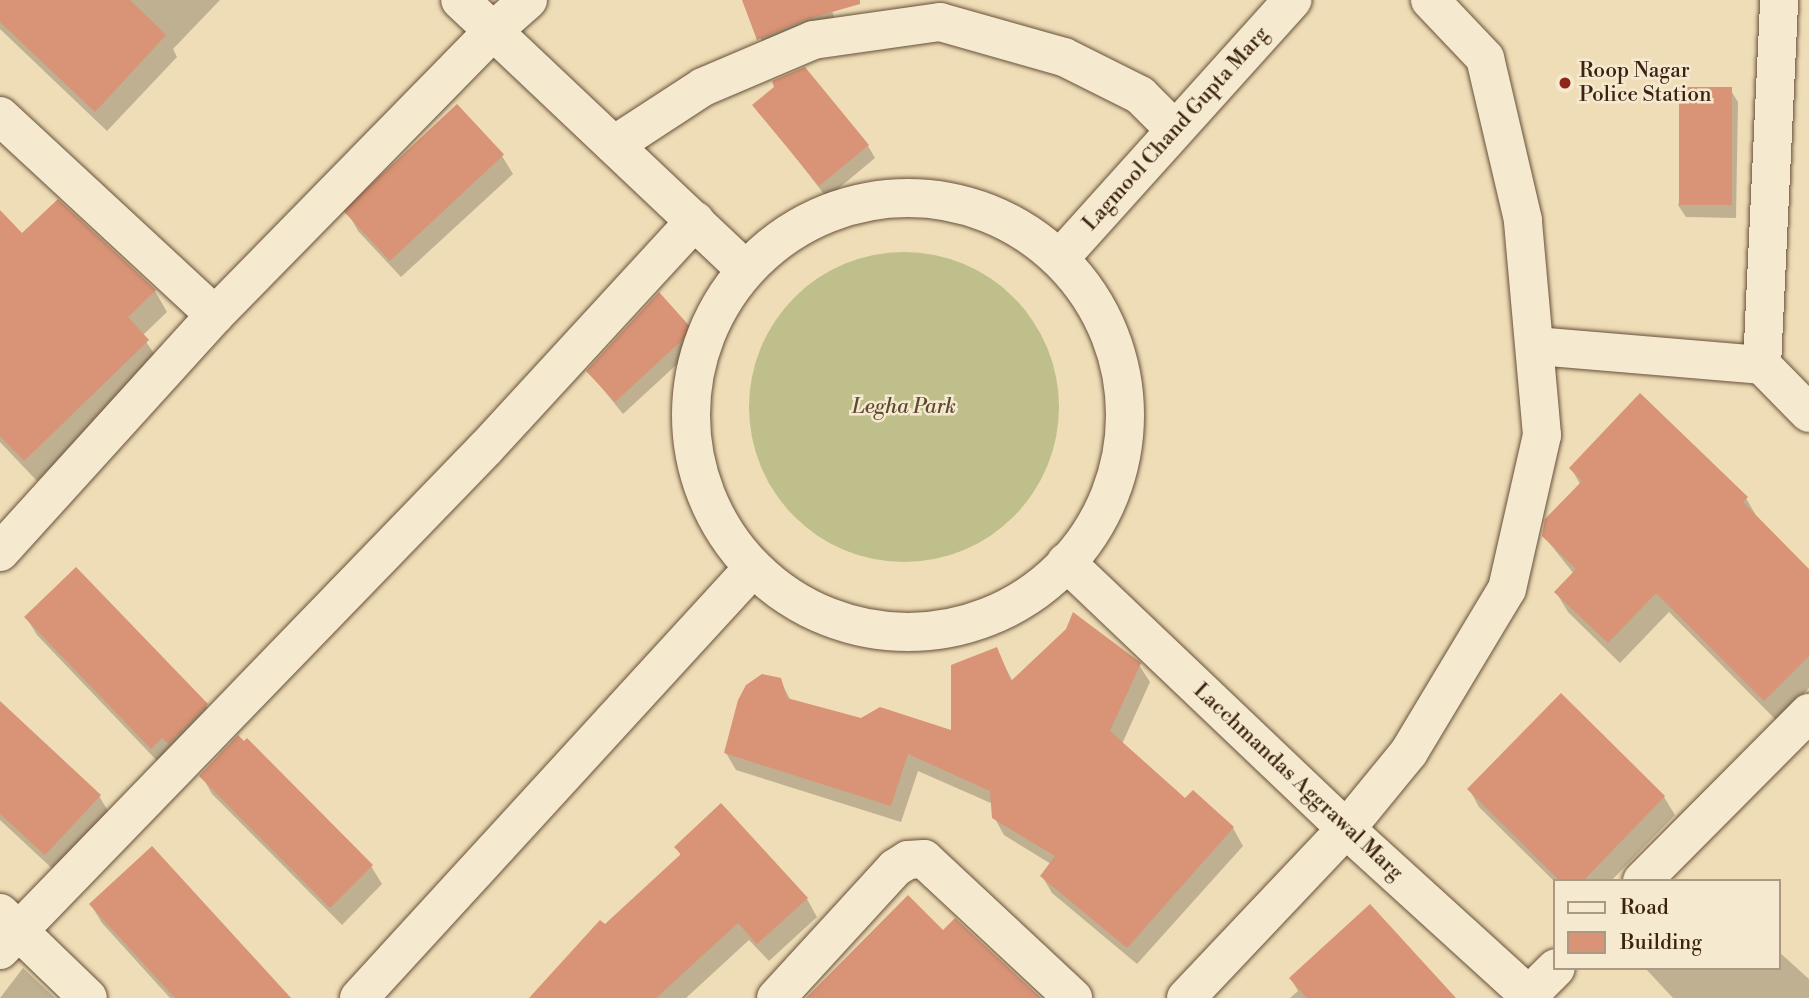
<!DOCTYPE html>
<style>
body{margin:0}
#map{position:relative;width:1809px;height:998px;overflow:hidden;background:#efddb7;font-family:"Libre Bodoni",serif}
div>[style]{position:absolute}
.green>*{inset:0;background:#bebf8b}
.round{border-radius:50%}
.shadow>*{inset:0;background:#0003}
.building>*{inset:0;background:#d99376;transform-origin:0 0}
.roads{filter:drop-shadow(0 0 2px #68513a) drop-shadow(0 0 2px #68513a)}
.minor>*{height:38px;margin:-19px;padding:0 19px;transform-origin:19px;border-radius:19px;background:#f5e9d0}
.minor>.ring{margin:-19px;padding:0;box-sizing:content-box;background:none;border:38px solid #f5e9d0;border-radius:50%}
.dots>*{width:19px;height:19px;translate:-50% -50%;box-sizing:border-box;border:4px solid #f5e9d0;border-radius:50%}
span{translate:-50% -50%;white-space:nowrap;text-align:center;line-height:1.15;-webkit-text-stroke:5px #f5e9d0;paint-order:stroke}
.poi-label{font-size:21px;color:#3b2211}
.left{translate:0 -50%;text-align:left}
.street-label{font-size:21px;color:#3b2211}
.park-label{font-size:21px;color:#5c4930;font-style:italic}
.legend{position:absolute;left:1553px;top:879px;width:228px;height:91px;box-sizing:border-box;background:#f5e9d0;border:2px solid #ab9984;margin:0;padding:9px 12px;list-style:none;font-size:21px;color:#3b2211}
.legend li{display:flex;align-items:center;gap:14px;height:35px}
.legend b{width:35px;border:2px solid #ab9984}
</style>
<div id="map">
<div class="green">
<div class="round" style="left:749px;top:252px;width:310px;height:310px"></div>
</div>
<div class="shadow">
<div style="clip-path:polygon(0 0,220px 0,173px 49px,177px 57px,107px 131px,0 29px)"></div>
<div style="clip-path:polygon(744px 0,828px 0,840px 33px,769px 57px)"></div>
<div style="clip-path:polygon(1730px 89px,1738px 102px,1736px 218px,1686px 217px,1678px 205px)"></div>
<div style="clip-path:polygon(755px 105px,868px 146px,875px 158px,827px 198px)"></div>
<div style="clip-path:polygon(502px 156px,513px 174px,401px 277px,358px 231px,348px 213px)"></div>
<div style="clip-path:polygon(58px 202px,155px 291px,167px 312px,142px 336px,160px 362px,37px 481px,0 442px,0 213px,22px 236px)"></div>
<div style="clip-path:polygon(659px 295px,699px 344px,623px 414px,589px 372px)"></div>
<div style="clip-path:polygon(1571px 468px,1746px 498px,1758px 519px,1809px 572px,1809px 688px,1777px 721px,1669px 612px,1620px 663px,1568px 612px,1556px 592px,1574px 574px,1543px 535px,1580px 484px)"></div>
<div style="clip-path:polygon(26px 617px,206px 705px,217px 723px,162px 766px,37px 635px)"></div>
<div style="clip-path:polygon(996px 649px,1013px 682px,1139px 665px,1150px 682px,1122px 744px,1185px 801px,1233px 828px,1243px 846px,1137px 964px,1052px 893px,1042px 876px,1051px 864px,1004px 835px,994px 817px,993px 804px,918px 771px,901px 822px,736px 770px,726px 753px,780px 680px,791px 701px,861px 720px,952px 732px)"></div>
<div style="clip-path:polygon(1561px 695px,1664px 797px,1675px 815px,1611px 881px,1555px 882px,1479px 807px,1469px 789px)"></div>
<div style="clip-path:polygon(0 703px,99px 796px,110px 814px,56px 872px,0 820px)"></div>
<div style="clip-path:polygon(202px 776px,371px 866px,382px 884px,342px 925px,212px 794px)"></div>
<div style="clip-path:polygon(676px 847px,807px 899px,817px 917px,769px 961px,749px 940px,686px 998px,532px 998px,681px 856px)"></div>
<div style="clip-path:polygon(91px 905px,288px 998px,170px 998px,102px 923px)"></div>
<div style="clip-path:polygon(1779px 952px,1809px 979px,1809px 998px,1673px 998px,1645px 968px,1779px 968px)"></div>
<div style="clip-path:polygon(23px 968px,55px 998px,0 998px)"></div>
<div style="clip-path:polygon(1291px 979px,1454px 998px,1290px 998px,1298px 991px)"></div>
</div>
<div class="building">
<div style="clip-path:polygon(0 0,130px 0,166px 35px,95px 112px,0 22px)"></div>
<div style="clip-path:polygon(742px 0,860px 0,860px 4px,804px 20px,757px 40px)"></div>
<div style="clip-path:polygon(805px 67px,869px 145px,819px 186px,752px 105px,774px 87px,772px 81px)"></div>
<div style="left:1679px;top:87px;width:53px;height:118px"></div>
<div style="left:457px;top:104px;width:69px;height:156px;rotate:47deg"></div>
<div style="clip-path:polygon(58px 199px,156px 290px,128px 317px,149px 340px,24px 461px,0 436px,0 210px,22px 233px)"></div>
<div style="clip-path:polygon(659px 292px,693px 330px,615px 402px,586px 371px)"></div>
<div style="clip-path:polygon(1640px 393px,1748px 497px,1743px 502px,1809px 569px,1809px 656px,1764px 701px,1656px 593px,1608px 643px,1554px 592px,1576px 569px,1542px 536px,1545px 519px,1582px 481px,1569px 468px)"></div>
<div style="clip-path:polygon(76px 567px,208px 704px,169px 744px,162px 738px,151px 749px,24px 617px)"></div>
<div style="clip-path:polygon(1073px 612px,1141px 663px,1110px 731px,1185px 798px,1193px 790px,1234px 827px,1127px 948px,1040px 876px,1055px 856px,992px 818px,990px 791px,908px 754px,891px 806px,724px 753px,738px 700px,746px 685px,762px 674px,781px 678px,787px 698px,861px 718px,880px 707px,951px 730px,951px 665px,997px 647px,1011px 681px,1066px 629px)"></div>
<div style="clip-path:polygon(1561px 693px,1665px 796px,1583px 881px,1560px 881px,1467px 789px)"></div>
<div style="clip-path:polygon(0 701px,101px 795px,45px 855px,0 814px)"></div>
<div style="clip-path:polygon(238px 735px,244px 741px,247px 738px,373px 865px,330px 908px,199px 776px)"></div>
<div style="clip-path:polygon(721px 803px,808px 898px,757px 944px,738px 923px,656px 998px,529px 998px,600px 920px,605px 924px,681px 854px,674px 847px)"></div>
<div style="clip-path:polygon(152px 846px,291px 998px,175px 998px,89px 904px)"></div>
<div style="clip-path:polygon(908px 895px,943px 930px,955px 918px,1041px 998px,806px 998px)"></div>
<div style="clip-path:polygon(1370px 904px,1456px 998px,1307px 998px,1289px 978px)"></div>
</div>
<div class="roads">
<div class="minor">
<div style="left:528px;top:0;width:47px;rotate:138.5deg"></div>
<div style="left:493px;top:31px;width:347px;rotate:43.4deg"></div>
<div style="left:0;top:116px;width:293px;rotate:42.8deg"></div>
<div style="left:614px;top:145px;width:106px;rotate:-33.1deg"></div>
<div style="left:703px;top:87px;width:120px;rotate:-23.1deg"></div>
<div style="left:813px;top:40px;width:128px;rotate:-8.1deg"></div>
<div style="left:940px;top:22px;width:129px;rotate:15.8deg"></div>
<div style="left:1064px;top:57px;width:85px;rotate:26.6deg"></div>
<div style="left:1140px;top:95px;width:49px;rotate:45deg"></div>
<div class="ring" style="left:691px;top:198px;width:396px;height:396px"></div>
<div style="left:1061px;top:257px;width:346px;rotate:-48deg"></div>
<div style="left:1536px;top:346px;width:227px;rotate:4.8deg"></div>
<div style="left:1762px;top:365px;width:67px;rotate:45.6deg"></div>
<div style="left:1762px;top:365px;width:365px;rotate:-87.3deg"></div>
<div style="left:0;top:552px;width:320px;rotate:-47.8deg"></div>
<div style="left:215px;top:315px;width:397px;rotate:-45.6deg"></div>
<div style="left:493px;top:31px;width:45px;rotate:-136.8deg"></div>
<div style="left:1066px;top:562px;width:387px;rotate:43.6deg"></div>
<div style="left:1346px;top:829px;width:251px;rotate:42.3deg"></div>
<div style="left:1642px;top:881px;width:237px;rotate:-45.2deg"></div>
<div style="left:0;top:913px;width:122px;rotate:44deg"></div>
<div style="left:0;top:950px;width:699px;rotate:-45.93deg"></div>
<div style="left:486px;top:448px;width:309px;rotate:-47.4deg"></div>
<div style="left:359px;top:998px;width:582px;rotate:-47.51deg"></div>
<div style="left:776px;top:998px;width:176px;rotate:-47.5deg"></div>
<div style="left:895px;top:868px;width:15px;rotate:-32deg"></div>
<div style="left:908px;top:860px;width:16px;rotate:-4deg"></div>
<div style="left:924px;top:859px;width:204px;rotate:43deg"></div>
<div style="left:1186px;top:998px;width:233px;rotate:-46.6deg"></div>
<div style="left:1346px;top:829px;width:99px;rotate:-50.7deg"></div>
<div style="left:1409px;top:752px;width:190px;rotate:-59deg"></div>
<div style="left:1507px;top:589px;width:158px;rotate:-77.2deg"></div>
<div style="left:1542px;top:435px;width:216px;rotate:-95.1deg"></div>
<div style="left:1523px;top:220px;width:166px;rotate:-103.2deg"></div>
<div style="left:1485px;top:58px;width:80px;rotate:-133.5deg"></div>
<div style="left:1526px;top:998px;width:42px;rotate:-45deg"></div>
</div>
</div>
<div class="dots">
<div style="left:1565px;top:83px;background:#8f2418"></div>
</div>
<div class="poi-label">
<span class="left" style="left:1579px;top:83px">Roop Nagar<br>Police Station</span>
</div>
<div class="street-label">
<span style="left:1176px;top:129px;rotate:-48deg">Lagmool Chand Gupta Marg</span>
<span style="left:1298px;top:782px;rotate:43deg">Lacchmandas Aggrawal Marg</span>
</div>
<div class="park-label">
<span style="left:904px;top:407px">Legha Park</span>
</div>
<ul class="legend">
<li><b style="height:9px;background:#f5e9d0"></b>Road</li>
<li><b style="height:19px;background:#d99376"></b>Building</li>
</ul>
</div>
